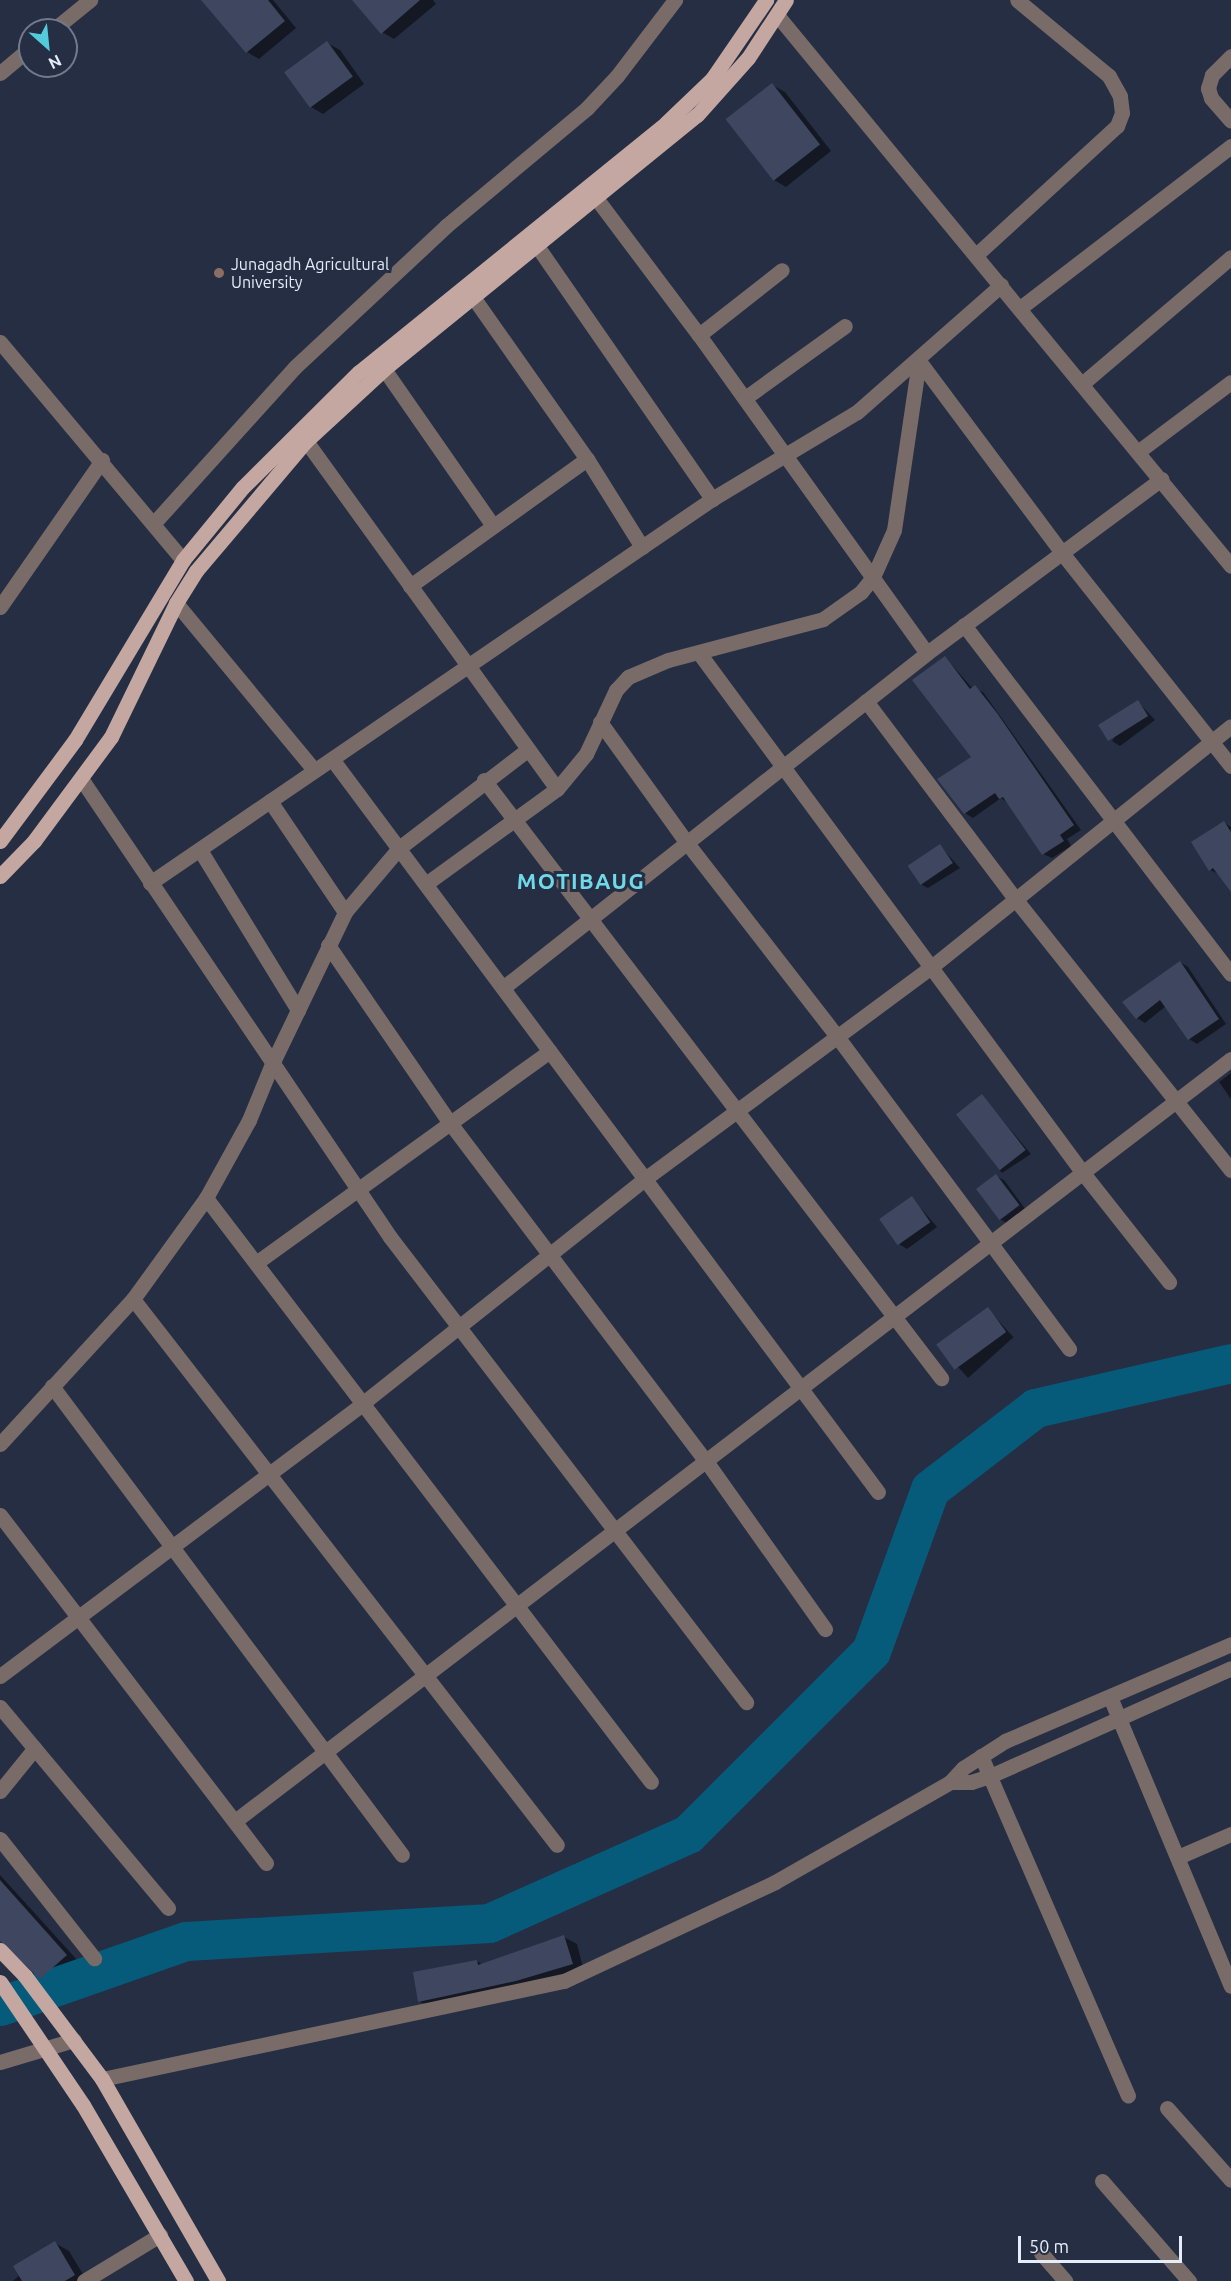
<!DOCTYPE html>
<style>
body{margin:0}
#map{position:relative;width:1231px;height:2281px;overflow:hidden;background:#252e43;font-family:Ubuntu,sans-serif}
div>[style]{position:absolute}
.shadow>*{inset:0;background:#0007;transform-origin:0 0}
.river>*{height:39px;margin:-19.5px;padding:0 19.5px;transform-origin:19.5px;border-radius:19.5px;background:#075b7a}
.building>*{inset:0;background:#3e475f;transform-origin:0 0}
.minor>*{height:15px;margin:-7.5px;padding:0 7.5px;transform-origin:7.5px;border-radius:7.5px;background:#796b68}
.primary>*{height:15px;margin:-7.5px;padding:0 7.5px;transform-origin:7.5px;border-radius:7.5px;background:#c4a7a1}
.dots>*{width:16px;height:16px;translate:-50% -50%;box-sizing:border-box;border:3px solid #252e43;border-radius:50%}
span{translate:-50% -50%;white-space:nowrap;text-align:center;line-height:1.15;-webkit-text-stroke:6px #252e43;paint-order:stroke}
.poi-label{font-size:16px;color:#e5ecfa}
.left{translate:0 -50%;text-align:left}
.district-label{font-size:22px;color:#70d9e9;font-weight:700;letter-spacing:1.5px}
.north{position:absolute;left:18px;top:18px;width:60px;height:60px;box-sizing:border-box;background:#252e43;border:2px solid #727a8c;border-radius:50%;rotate:153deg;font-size:16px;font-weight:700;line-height:24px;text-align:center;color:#e5ecfa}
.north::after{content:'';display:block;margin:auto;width:21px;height:27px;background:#53cbdc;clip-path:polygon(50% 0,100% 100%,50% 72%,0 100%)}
.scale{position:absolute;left:1018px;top:2236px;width:164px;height:27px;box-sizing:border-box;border:3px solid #e5ecfa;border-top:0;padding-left:8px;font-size:18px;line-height:21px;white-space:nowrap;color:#e5ecfa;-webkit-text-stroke:4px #252e43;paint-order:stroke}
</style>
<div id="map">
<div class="shadow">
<div style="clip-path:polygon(203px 0,273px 0,296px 28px,259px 59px,247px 52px)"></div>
<div style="clip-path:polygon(354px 0,433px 0,436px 4px,394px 39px,382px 32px)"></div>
<div style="clip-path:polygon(327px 43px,340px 50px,364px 84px,323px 114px,311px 107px)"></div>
<div style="clip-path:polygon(772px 85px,785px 92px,831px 151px,786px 187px,774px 180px)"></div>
<div style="clip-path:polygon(946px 658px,973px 689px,983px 692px,1081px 830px,1067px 839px,1071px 846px,1052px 858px,1043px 854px,1008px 803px,1001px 798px,973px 818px,965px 813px,973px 757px)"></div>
<div style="clip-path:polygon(1138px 702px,1155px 720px,1120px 746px,1112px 741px)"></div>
<div style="clip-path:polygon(1224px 823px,1231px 827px,1231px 890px,1219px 874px,1210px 870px)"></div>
<div style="clip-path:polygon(940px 846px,960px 868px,928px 888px,920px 884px)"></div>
<div style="clip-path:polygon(1180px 962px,1188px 967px,1226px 1024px,1197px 1044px,1189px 1039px,1166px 1006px,1145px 1023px,1137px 1018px)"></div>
<div style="clip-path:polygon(1231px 1073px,1231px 1099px,1219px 1082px)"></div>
<div style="clip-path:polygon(982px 1096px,1031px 1154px,1002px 1173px,957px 1113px)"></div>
<div style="clip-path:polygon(996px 1176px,1004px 1180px,1026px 1210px,1007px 1223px,999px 1219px)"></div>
<div style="clip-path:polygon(912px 1198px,937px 1227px,907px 1249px,899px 1244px)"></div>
<div style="left:988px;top:1309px;width:38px;height:61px;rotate:48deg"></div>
<div style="clip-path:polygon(0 1875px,79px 1962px,53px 1985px,0 1940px)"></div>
<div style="clip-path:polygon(564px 1937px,577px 1944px,584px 1971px,431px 2008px,419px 2001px,477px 1961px,483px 1965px)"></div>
<div style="clip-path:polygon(55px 2243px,69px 2251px,87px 2281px,13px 2281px)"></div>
</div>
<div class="river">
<div style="left:0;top:2006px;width:197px;rotate:-19.3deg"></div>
<div style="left:186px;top:1941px;width:304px;rotate:-3.4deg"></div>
<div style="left:489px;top:1923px;width:218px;rotate:-24.1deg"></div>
<div style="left:688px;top:1834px;width:259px;rotate:-45deg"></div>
<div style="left:871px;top:1651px;width:172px;rotate:-70deg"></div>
<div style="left:930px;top:1489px;width:133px;rotate:-37.6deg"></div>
<div style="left:1035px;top:1408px;width:201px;rotate:-12.9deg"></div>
</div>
<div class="building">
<div style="clip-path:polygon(201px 0,268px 0,285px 21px,246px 53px)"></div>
<div style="clip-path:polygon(352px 0,420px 0,381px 34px)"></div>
<div style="left:327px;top:41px;width:44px;height:53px;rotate:54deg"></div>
<div style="left:772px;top:83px;width:78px;height:59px;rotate:52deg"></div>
<div style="clip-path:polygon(945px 656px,970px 689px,975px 685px,997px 713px,1074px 825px,1060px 835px,1064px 841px,1042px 855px,1003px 797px,999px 799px,995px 793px,964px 814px,937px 779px,971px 757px,912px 680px)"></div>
<div style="left:1138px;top:700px;width:19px;height:47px;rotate:58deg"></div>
<div style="clip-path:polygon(1224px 821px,1231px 832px,1231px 892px,1213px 868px,1209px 871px,1191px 842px)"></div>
<div style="left:940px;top:844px;width:23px;height:39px;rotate:56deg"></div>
<div style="clip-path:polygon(1180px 961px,1219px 1019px,1188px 1040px,1160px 1000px,1136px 1019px,1122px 1002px)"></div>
<div style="left:982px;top:1094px;width:71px;height:33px;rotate:52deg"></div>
<div style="left:996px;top:1174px;width:39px;height:25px;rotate:53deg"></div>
<div style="left:912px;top:1196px;width:32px;height:40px;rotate:55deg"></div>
<div style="left:988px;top:1307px;width:31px;height:64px;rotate:54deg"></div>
<div style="clip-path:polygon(0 1880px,67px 1955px,40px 1979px,0 1941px)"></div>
<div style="clip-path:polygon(564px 1935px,573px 1964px,516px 1981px,418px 2002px,413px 1972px,477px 1960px,478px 1965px)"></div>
<div style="clip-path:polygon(55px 2241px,75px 2275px,65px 2281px,22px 2281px,13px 2266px)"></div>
</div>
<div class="minor">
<div style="left:777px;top:15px;width:714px;rotate:50.51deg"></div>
<div style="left:53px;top:30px;width:48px;rotate:-39deg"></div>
<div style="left:1231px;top:56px;width:27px;rotate:135deg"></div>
<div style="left:1212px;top:75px;width:14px;rotate:107deg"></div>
<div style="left:1208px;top:88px;width:10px;rotate:73deg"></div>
<div style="left:1211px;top:98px;width:30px;rotate:49deg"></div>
<div style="left:0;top:73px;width:39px;rotate:-40deg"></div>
<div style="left:596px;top:198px;width:171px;rotate:53.1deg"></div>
<div style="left:699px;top:335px;width:391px;rotate:54.4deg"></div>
<div style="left:537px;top:246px;width:308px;rotate:55.3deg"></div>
<div style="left:976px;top:255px;width:191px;rotate:-42.5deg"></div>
<div style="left:1117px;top:126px;width:14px;rotate:-69deg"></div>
<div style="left:1122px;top:113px;width:17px;rotate:-97deg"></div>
<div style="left:1120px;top:96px;width:23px;rotate:-119deg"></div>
<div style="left:1109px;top:76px;width:119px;rotate:-140.4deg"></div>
<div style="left:473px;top:297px;width:198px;rotate:54.9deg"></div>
<div style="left:587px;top:459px;width:104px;rotate:58deg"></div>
<div style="left:1020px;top:308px;width:266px;rotate:-37.5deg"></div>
<div style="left:699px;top:335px;width:105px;rotate:-38.1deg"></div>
<div style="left:0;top:342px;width:285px;rotate:50deg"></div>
<div style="left:919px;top:361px;width:239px;rotate:53.3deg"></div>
<div style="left:1062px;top:553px;width:272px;rotate:51.6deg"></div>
<div style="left:384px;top:369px;width:191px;rotate:55.2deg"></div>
<div style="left:1083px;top:383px;width:194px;rotate:-40.4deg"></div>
<div style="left:745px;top:398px;width:123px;rotate:-35.8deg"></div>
<div style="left:306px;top:441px;width:429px;rotate:54.2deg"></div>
<div style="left:1139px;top:451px;width:115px;rotate:-36.9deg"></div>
<div style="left:154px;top:523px;width:210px;rotate:-47.9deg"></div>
<div style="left:295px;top:367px;width:207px;rotate:-43deg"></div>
<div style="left:446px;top:226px;width:184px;rotate:-39.9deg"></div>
<div style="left:587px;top:108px;width:44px;rotate:-46.8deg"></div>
<div style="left:617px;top:76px;width:96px;rotate:-52.7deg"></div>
<div style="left:410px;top:586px;width:218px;rotate:-35.7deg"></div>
<div style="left:176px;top:603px;width:217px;rotate:50.4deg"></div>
<div style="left:0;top:607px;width:179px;rotate:-55.2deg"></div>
<div style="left:964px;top:625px;width:439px;rotate:52.6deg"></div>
<div style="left:699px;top:653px;width:646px;rotate:53.56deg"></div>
<div style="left:1083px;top:1173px;width:139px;rotate:51.7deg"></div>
<div style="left:866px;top:701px;width:249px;rotate:53deg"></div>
<div style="left:1016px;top:900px;width:345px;rotate:51.5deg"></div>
<div style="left:600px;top:722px;width:149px;rotate:54.3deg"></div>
<div style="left:687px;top:843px;width:243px;rotate:52.2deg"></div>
<div style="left:836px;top:1035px;width:391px;rotate:53.4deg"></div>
<div style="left:332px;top:759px;width:914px;rotate:53.32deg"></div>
<div style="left:82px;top:780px;width:551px;rotate:56.02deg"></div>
<div style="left:390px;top:1237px;width:586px;rotate:52.56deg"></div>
<div style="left:484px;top:780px;width:753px;rotate:52.61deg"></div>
<div style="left:270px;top:801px;width:134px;rotate:56deg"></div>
<div style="left:200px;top:850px;width:188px;rotate:58.5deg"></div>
<div style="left:150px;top:883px;width:681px;rotate:-34.34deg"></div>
<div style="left:712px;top:499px;width:169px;rotate:-31deg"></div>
<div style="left:857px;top:412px;width:192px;rotate:-41.4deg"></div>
<div style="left:427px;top:883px;width:160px;rotate:-35.9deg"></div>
<div style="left:557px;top:789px;width:45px;rotate:-50.4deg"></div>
<div style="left:586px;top:754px;width:71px;rotate:-64.9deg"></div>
<div style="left:616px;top:690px;width:18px;rotate:-47deg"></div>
<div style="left:628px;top:677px;width:43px;rotate:-23deg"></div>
<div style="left:668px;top:660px;width:160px;rotate:-14.8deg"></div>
<div style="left:823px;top:619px;width:47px;rotate:-35.4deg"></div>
<div style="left:861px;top:592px;width:19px;rotate:-51deg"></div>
<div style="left:873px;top:577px;width:51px;rotate:-65.9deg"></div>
<div style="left:894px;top:530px;width:171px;rotate:-81.6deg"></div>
<div style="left:328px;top:945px;width:216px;rotate:55.6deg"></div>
<div style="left:450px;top:1123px;width:424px;rotate:52.9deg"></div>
<div style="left:706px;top:1461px;width:206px;rotate:54.7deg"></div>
<div style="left:504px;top:987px;width:539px;rotate:-38.29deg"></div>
<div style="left:927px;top:653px;width:292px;rotate:-36.6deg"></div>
<div style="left:206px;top:1198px;width:734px;rotate:52.69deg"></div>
<div style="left:256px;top:1263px;width:362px;rotate:-35.8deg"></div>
<div style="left:133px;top:1299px;width:691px;rotate:52.17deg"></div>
<div style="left:52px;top:1386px;width:585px;rotate:53.27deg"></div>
<div style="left:0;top:1444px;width:197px;rotate:-47.5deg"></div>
<div style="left:133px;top:1299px;width:125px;rotate:-54.1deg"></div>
<div style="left:206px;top:1198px;width:89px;rotate:-61.1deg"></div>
<div style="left:249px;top:1120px;width:61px;rotate:-67.7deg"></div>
<div style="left:272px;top:1064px;width:169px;rotate:-64.3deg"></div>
<div style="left:345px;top:912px;width:84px;rotate:-49.8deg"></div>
<div style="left:399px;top:848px;width:161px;rotate:-37.4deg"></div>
<div style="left:0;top:1515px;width:438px;rotate:52.6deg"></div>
<div style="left:0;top:1676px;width:454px;rotate:-36.9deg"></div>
<div style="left:363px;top:1403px;width:362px;rotate:-38.5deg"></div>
<div style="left:646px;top:1178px;width:353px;rotate:-36.5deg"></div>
<div style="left:930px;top:968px;width:386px;rotate:-38.8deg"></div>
<div style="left:1110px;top:1697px;width:313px;rotate:67.3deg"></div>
<div style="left:0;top:1707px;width:262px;rotate:50.1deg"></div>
<div style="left:981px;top:1756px;width:370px;rotate:66.6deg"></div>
<div style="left:950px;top:1782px;width:21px"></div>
<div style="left:971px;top:1782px;width:20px;rotate:-18deg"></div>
<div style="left:990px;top:1776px;width:264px;rotate:-24.1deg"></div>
<div style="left:0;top:1791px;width:55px;rotate:-50.9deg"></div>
<div style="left:235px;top:1821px;width:1254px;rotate:-37.42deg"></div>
<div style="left:0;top:1839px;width:152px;rotate:51.7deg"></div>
<div style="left:1178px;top:1857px;width:58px;rotate:-23.5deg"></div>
<div style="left:0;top:2062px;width:77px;rotate:-16.6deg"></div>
<div style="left:102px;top:2079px;width:472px;rotate:-12deg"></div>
<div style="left:564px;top:1981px;width:233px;rotate:-25.1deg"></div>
<div style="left:775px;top:1882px;width:202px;rotate:-29.7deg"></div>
<div style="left:950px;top:1782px;width:19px;rotate:-47deg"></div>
<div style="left:963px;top:1768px;width:50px;rotate:-32.7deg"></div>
<div style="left:1005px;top:1741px;width:246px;rotate:-23.2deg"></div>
<div style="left:1167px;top:2108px;width:96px;rotate:48.4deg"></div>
<div style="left:1102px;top:2181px;width:133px;rotate:49deg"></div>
<div style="left:1041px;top:2253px;width:37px;rotate:49deg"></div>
<div style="left:84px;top:2281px;width:89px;rotate:-31.2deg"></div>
</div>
<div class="primary">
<div style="left:0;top:841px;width:126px;rotate:-53.4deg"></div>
<div style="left:75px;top:740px;width:210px;rotate:-59deg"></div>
<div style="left:183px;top:560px;width:94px;rotate:-50.6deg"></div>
<div style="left:243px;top:487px;width:163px;rotate:-44.8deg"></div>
<div style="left:359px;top:372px;width:395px;rotate:-39deg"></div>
<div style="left:666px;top:123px;width:64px;rotate:-43.7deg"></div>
<div style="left:712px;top:79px;width:96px;rotate:-55.6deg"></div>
<div style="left:0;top:876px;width:49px;rotate:-45.8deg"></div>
<div style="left:34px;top:841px;width:129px;rotate:-53.5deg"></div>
<div style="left:111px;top:737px;width:149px;rotate:-64.1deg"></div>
<div style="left:176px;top:603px;width:38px;rotate:-58deg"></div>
<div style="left:196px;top:571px;width:170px;rotate:-49.8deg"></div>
<div style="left:306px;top:441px;width:106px;rotate:-42.7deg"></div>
<div style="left:384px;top:369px;width:403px;rotate:-39.1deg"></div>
<div style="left:697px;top:115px;width:76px;rotate:-48.2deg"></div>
<div style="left:748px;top:58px;width:69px;rotate:-56.8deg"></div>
<div style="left:0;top:1950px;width:36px;rotate:46deg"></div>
<div style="left:25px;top:1976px;width:129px;rotate:53.2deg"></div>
<div style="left:102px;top:2079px;width:233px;rotate:60.1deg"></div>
<div style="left:0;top:1982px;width:148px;rotate:56deg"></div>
<div style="left:83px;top:2105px;width:204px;rotate:59.7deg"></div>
</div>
<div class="dots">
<div style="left:219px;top:273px;background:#8d6e63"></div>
</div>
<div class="poi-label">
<span class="left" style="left:231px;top:273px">Junagadh Agricultural<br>University</span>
</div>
<div class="district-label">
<span style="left:581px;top:881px">MOTIBAUG</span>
</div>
<div class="north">N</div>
<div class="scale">50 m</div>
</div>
